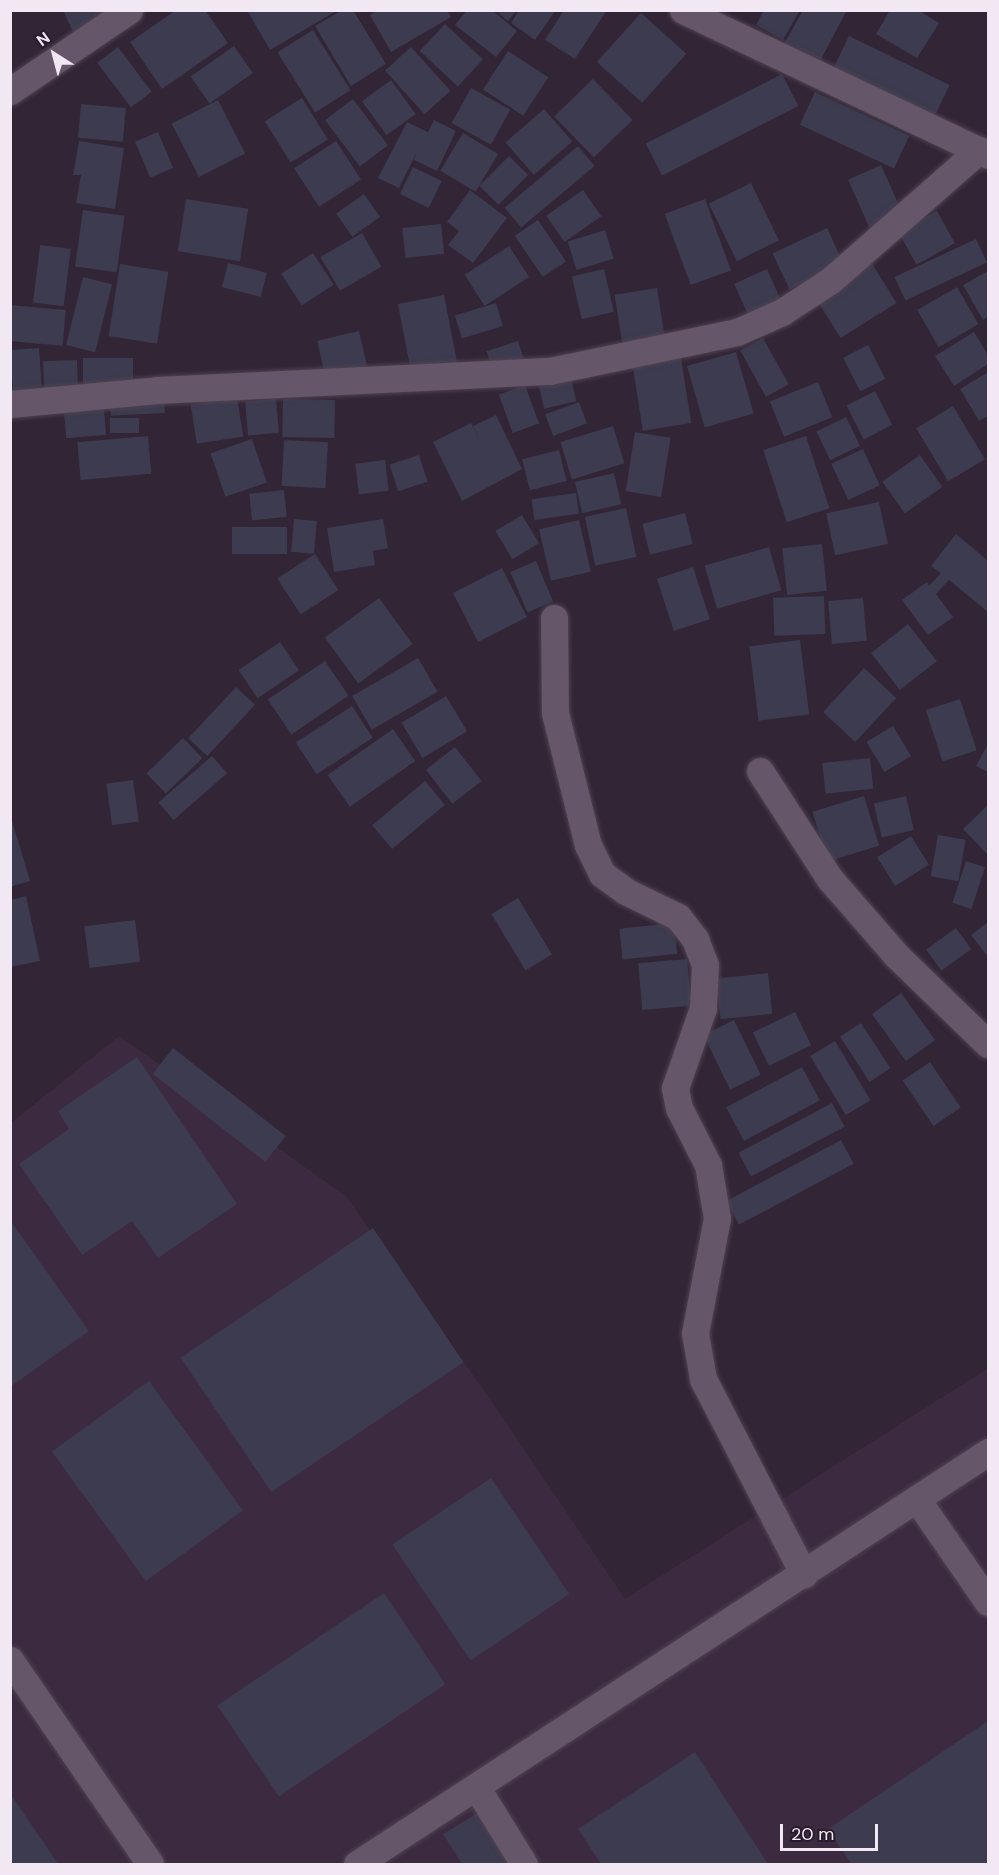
<!DOCTYPE html>
<style>
body{margin:0}
#map{position:relative;width:999px;height:1875px;overflow:hidden;background:#322535;font-family:"DM Sans",sans-serif}
div>[style]{position:absolute}
.built>*{inset:0;background:#3c2a40}
.building>*{inset:0;background:#3c3b4f;transform-origin:0 0}
.roads{filter:drop-shadow(0 0 2px #4e4250) drop-shadow(0 0 2px #4e4250)}
.street>*{height:27px;margin:-13.5px;padding:0 13.5px;transform-origin:13.5px;border-radius:13.5px;background:#655669}
span{translate:-50% -50%;white-space:nowrap;text-align:center;line-height:1.15;-webkit-text-stroke:6px #281b2b;paint-order:stroke}
.frame{position:absolute;inset:0;border:12px solid #f1e8f3;pointer-events:none}
.north{position:absolute;left:24px;top:24px;width:60px;height:60px;-webkit-text-stroke:4px #281b2b;paint-order:stroke;rotate:324deg;font-size:16px;font-weight:700;line-height:24px;text-align:center;color:#f1e8f3}
.north::after{content:'';display:block;margin:auto;width:21px;height:27px;background:#f1e8f3;clip-path:polygon(50% 0,100% 100%,50% 72%,0 100%)}
.scale{position:absolute;left:780px;top:1824px;width:98px;height:27px;box-sizing:border-box;border:3px solid #f1e8f3;border-top:0;padding-left:8px;font-size:18px;line-height:21px;white-space:nowrap;color:#f1e8f3;-webkit-text-stroke:4px #281b2b;paint-order:stroke}
</style>
<div id="map">
<div class="built">
<div style="clip-path:polygon(119px 1036px,346px 1196px,502px 1416px,625px 1599px,988px 1368px,988px 1864px,11px 1864px,11px 1123px)"></div>
</div>
<div class="building">
<div style="clip-path:polygon(63px 10px,107px 10px,109px 15px,73px 32px)"></div>
<div style="clip-path:polygon(176px 10px,205px 10px,228px 43px,162px 89px,130px 42px)"></div>
<div style="clip-path:polygon(247px 10px,338px 10px,270px 50px)"></div>
<div style="clip-path:polygon(342px 10px,353px 10px,386px 64px,351px 86px,315px 26px)"></div>
<div style="clip-path:polygon(377px 10px,447px 10px,451px 17px,391px 52px,370px 15px)"></div>
<div style="clip-path:polygon(467px 10px,492px 10px,517px 31px,496px 57px,455px 25px)"></div>
<div style="clip-path:polygon(495px 10px,517px 10px,508px 21px)"></div>
<div style="clip-path:polygon(519px 10px,556px 10px,535px 40px,511px 23px)"></div>
<div style="clip-path:polygon(564px 10px,607px 10px,575px 59px,545px 40px)"></div>
<div style="clip-path:polygon(764px 10px,800px 10px,783px 40px,756px 25px)"></div>
<div style="clip-path:polygon(803px 10px,847px 10px,818px 65px,783px 46px)"></div>
<div style="clip-path:polygon(890px 10px,918px 10px,939px 23px,917px 58px,876px 34px)"></div>
<div style="left:641px;top:13px;width:61px;height:66px;rotate:42deg"></div>
<div style="left:445px;top:24px;width:52px;height:37px;rotate:43deg"></div>
<div style="left:313px;top:30px;width:71px;height:42px;rotate:58deg"></div>
<div style="left:849px;top:36px;width:112px;height:35px;rotate:26deg"></div>
<div style="left:234px;top:46px;width:33px;height:53px;rotate:55deg"></div>
<div style="left:118px;top:47px;width:56px;height:26px;rotate:53deg"></div>
<div style="left:411px;top:47px;width:59px;height:35px;rotate:48deg"></div>
<div style="left:508px;top:51px;width:48px;height:46px;rotate:33deg"></div>
<div style="left:782px;top:74px;width:36px;height:153px;rotate:63deg"></div>
<div style="left:593px;top:79px;width:57px;height:54px;rotate:46deg"></div>
<div style="left:391px;top:80px;width:42px;height:36px;rotate:54deg"></div>
<div style="left:471px;top:88px;width:45px;height:40px;rotate:29deg"></div>
<div style="left:815px;top:92px;width:104px;height:36px;rotate:25deg"></div>
<div style="left:302px;top:98px;width:49px;height:44px;rotate:58deg"></div>
<div style="left:353px;top:99px;width:58px;height:35px;rotate:53deg"></div>
<div style="left:218px;top:100px;width:60px;height:52px;rotate:63deg"></div>
<div style="left:81px;top:104px;width:45px;height:34px;rotate:5deg"></div>
<div style="left:544px;top:109px;width:43px;height:51px;rotate:49deg"></div>
<div style="clip-path:polygon(434px 120px,456px 131px,437px 171px,414px 160px,417px 152px,399px 188px,378px 178px,407px 122px,428px 132px)"></div>
<div style="left:158px;top:132px;width:39px;height:25px;rotate:67deg"></div>
<div style="left:463px;top:133px;width:41px;height:44px;rotate:31deg"></div>
<div style="clip-path:polygon(79px 141px,124px 148px,115px 209px,76px 203px,81px 175px,73px 175px)"></div>
<div style="left:336px;top:141px;width:46px;height:50px;rotate:57deg"></div>
<div style="left:578px;top:146px;width:26px;height:96px;rotate:50deg"></div>
<div style="left:509px;top:156px;width:27px;height:42px;rotate:45deg"></div>
<div style="left:881px;top:165px;width:52px;height:36px;rotate:66deg"></div>
<div style="left:413px;top:167px;width:32px;height:30px;rotate:26deg"></div>
<div style="left:751px;top:183px;width:64px;height:47px;rotate:64deg"></div>
<div style="clip-path:polygon(470px 190px,507px 218px,473px 263px,448px 245px,459px 231px,447px 222px)"></div>
<div style="left:583px;top:190px;width:32px;height:45px;rotate:55deg"></div>
<div style="left:364px;top:194px;width:28px;height:34px;rotate:55deg"></div>
<div style="left:186px;top:199px;width:63px;height:53px;rotate:9deg"></div>
<div style="left:705px;top:199px;width:76px;height:43px;rotate:70deg"></div>
<div style="left:83px;top:210px;width:42px;height:57px;rotate:8deg"></div>
<div style="left:937px;top:211px;width:37px;height:44px;rotate:61deg"></div>
<div style="left:538px;top:220px;width:50px;height:28px;rotate:56deg"></div>
<div style="left:441px;top:224px;width:30px;height:39px;rotate:84deg"></div>
<div style="left:827px;top:228px;width:40px;height:60px;rotate:65deg"></div>
<div style="left:605px;top:230px;width:30px;height:39px;rotate:73deg"></div>
<div style="left:362px;top:233px;width:39px;height:48px;rotate:60deg"></div>
<div style="left:976px;top:239px;width:26px;height:90px;rotate:65deg"></div>
<div style="left:40px;top:245px;width:31px;height:58px;rotate:7deg"></div>
<div style="left:509px;top:246px;width:37px;height:53px;rotate:57deg"></div>
<div style="left:313px;top:253px;width:38px;height:38px;rotate:57deg"></div>
<div style="left:869px;top:259px;width:52px;height:66px;rotate:58deg"></div>
<div style="left:228px;top:263px;width:40px;height:25px;rotate:14deg"></div>
<div style="left:120px;top:264px;width:49px;height:73px;rotate:9deg"></div>
<div style="left:604px;top:269px;width:44px;height:33px;rotate:77deg"></div>
<div style="left:767px;top:269px;width:35px;height:36px;rotate:66deg"></div>
<div style="clip-path:polygon(988px 271px,988px 316px,983px 320px,963px 285px)"></div>
<div style="left:83px;top:277px;width:30px;height:70px;rotate:14deg"></div>
<div style="left:957px;top:287px;width:43px;height:46px;rotate:60deg"></div>
<div style="left:657px;top:288px;width:49px;height:43px;rotate:81deg"></div>
<div style="left:444px;top:295px;width:69px;height:47px;rotate:79deg"></div>
<div style="left:496px;top:303px;width:24px;height:43px;rotate:73deg"></div>
<div style="left:10px;top:305px;width:56px;height:36px;rotate:5deg"></div>
<div style="left:359px;top:331px;width:36px;height:43px;rotate:77deg"></div>
<div style="clip-path:polygon(974px 332px,988px 355px,988px 364px,954px 386px,935px 356px)"></div>
<div style="left:763px;top:338px;width:53px;height:26px;rotate:61deg"></div>
<div style="left:518px;top:341px;width:23px;height:33px;rotate:72deg"></div>
<div style="left:868px;top:345px;width:38px;height:28px;rotate:63deg"></div>
<div style="left:39px;top:348px;width:48px;height:29px;rotate:86deg"></div>
<div style="left:680px;top:352px;width:72px;height:49px;rotate:81deg"></div>
<div style="left:736px;top:352px;width:64px;height:51px;rotate:74deg"></div>
<div style="left:83px;top:358px;width:50px;height:29px"></div>
<div style="left:77px;top:360px;width:34px;height:34px;rotate:88deg"></div>
<div style="clip-path:polygon(988px 372px,988px 416px,979px 421px,960px 389px)"></div>
<div style="left:570px;top:374px;width:28px;height:33px;rotate:77deg"></div>
<div style="left:818px;top:382px;width:38px;height:52px;rotate:68deg"></div>
<div style="left:525px;top:385px;width:41px;height:28px;rotate:70deg"></div>
<div style="left:875px;top:391px;width:38px;height:32px;rotate:63deg"></div>
<div style="left:164px;top:396px;width:17px;height:54px;rotate:87deg"></div>
<div style="left:237px;top:397px;width:40px;height:47px;rotate:81deg"></div>
<div style="left:103px;top:399px;width:36px;height:40px;rotate:85deg"></div>
<div style="left:276px;top:399px;width:34px;height:31px;rotate:85deg"></div>
<div style="left:283px;top:399px;width:52px;height:38px;rotate:1deg"></div>
<div style="left:579px;top:402px;width:23px;height:36px;rotate:70deg"></div>
<div style="left:953px;top:406px;width:62px;height:43px;rotate:59deg"></div>
<div style="clip-path:polygon(496px 415px,522px 469px,462px 501px,433px 442px,471px 423px,482px 445px,473px 426px)"></div>
<div style="left:846px;top:417px;width:32px;height:33px;rotate:64deg"></div>
<div style="left:139px;top:418px;width:15px;height:29px;rotate:90deg"></div>
<div style="left:613px;top:426px;width:39px;height:55px;rotate:73deg"></div>
<div style="left:635px;top:432px;width:36px;height:60px;rotate:9deg"></div>
<div style="left:148px;top:436px;width:38px;height:71px;rotate:85deg"></div>
<div style="left:806px;top:436px;width:76px;height:45px;rotate:72deg"></div>
<div style="left:252px;top:439px;width:46px;height:44px;rotate:71deg"></div>
<div style="left:284px;top:440px;width:44px;height:46px;rotate:3deg"></div>
<div style="left:863px;top:449px;width:40px;height:35px;rotate:65deg"></div>
<div style="left:559px;top:450px;width:32px;height:38px;rotate:76deg"></div>
<div style="left:419px;top:455px;width:28px;height:31px;rotate:72deg"></div>
<div style="left:920px;top:455px;width:39px;height:46px;rotate:55deg"></div>
<div style="left:385px;top:460px;width:31px;height:30px;rotate:83deg"></div>
<div style="left:614px;top:473px;width:32px;height:40px;rotate:77deg"></div>
<div style="left:284px;top:490px;width:27px;height:35px;rotate:84deg"></div>
<div style="left:576px;top:493px;width:21px;height:45px;rotate:82deg"></div>
<div style="left:879px;top:502px;width:43px;height:54px;rotate:78deg"></div>
<div style="left:626px;top:508px;width:50px;height:42px;rotate:78deg"></div>
<div style="left:685px;top:513px;width:32px;height:44px;rotate:76deg"></div>
<div style="left:522px;top:515px;width:33px;height:31px;rotate:59deg"></div>
<div style="left:294px;top:519px;width:23px;height:33px;rotate:5deg"></div>
<div style="clip-path:polygon(383px 519px,388px 548px,373px 551px,375px 565px,334px 572px,327px 528px)"></div>
<div style="left:579px;top:520px;width:53px;height:41px;rotate:77deg"></div>
<div style="left:232px;top:527px;width:55px;height:27px"></div>
<div style="clip-path:polygon(956px 534px,988px 561px,988px 612px,949px 580px,936px 594px,953px 617px,928px 635px,902px 600px,927px 582px,929px 586px,941px 573px,931px 566px)"></div>
<div style="left:822px;top:544px;width:47px;height:40px;rotate:84deg"></div>
<div style="left:769px;top:547px;width:45px;height:67px;rotate:74deg"></div>
<div style="left:315px;top:554px;width:43px;height:45px;rotate:57deg"></div>
<div style="left:536px;top:561px;width:44px;height:28px;rotate:67deg"></div>
<div style="left:693px;top:567px;width:55px;height:38px;rotate:72deg"></div>
<div style="left:502px;top:568px;width:55px;height:55px;rotate:63deg"></div>
<div style="left:824px;top:596px;width:38px;height:51px;rotate:88deg"></div>
<div style="left:379px;top:598px;width:57px;height:67px;rotate:54deg"></div>
<div style="left:863px;top:598px;width:43px;height:35px;rotate:85deg"></div>
<div style="left:908px;top:624px;width:47px;height:47px;rotate:52deg"></div>
<div style="left:800px;top:640px;width:75px;height:51px;rotate:83deg"></div>
<div style="left:280px;top:642px;width:34px;height:50px;rotate:56deg"></div>
<div style="left:418px;top:658px;width:39px;height:76px;rotate:60deg"></div>
<div style="left:325px;top:661px;width:42px;height:69px;rotate:56deg"></div>
<div style="left:864px;top:668px;width:44px;height:60px;rotate:43deg"></div>
<div style="left:236px;top:687px;width:26px;height:70px;rotate:43deg"></div>
<div style="left:446px;top:696px;width:41px;height:52px;rotate:59deg"></div>
<div style="left:960px;top:699px;width:54px;height:36px;rotate:72deg"></div>
<div style="left:352px;top:706px;width:38px;height:67px;rotate:57deg"></div>
<div style="left:893px;top:726px;width:35px;height:31px;rotate:59deg"></div>
<div style="left:393px;top:729px;width:39px;height:80px;rotate:55deg"></div>
<div style="left:183px;top:738px;width:28px;height:51px;rotate:46deg"></div>
<div style="clip-path:polygon(988px 744px,988px 772px,976px 766px)"></div>
<div style="left:455px;top:747px;width:43px;height:37px;rotate:52deg"></div>
<div style="left:212px;top:756px;width:23px;height:71px;rotate:49deg"></div>
<div style="left:870px;top:758px;width:31px;height:48px;rotate:84deg"></div>
<div style="left:133px;top:780px;width:42px;height:27px;rotate:82deg"></div>
<div style="left:425px;top:781px;width:31px;height:69px;rotate:50deg"></div>
<div style="left:864px;top:796px;width:52px;height:54px;rotate:73deg"></div>
<div style="left:906px;top:796px;width:35px;height:33px;rotate:77deg"></div>
<div style="clip-path:polygon(988px 805px,988px 855px,963px 829px)"></div>
<div style="clip-path:polygon(10px 814px,30px 881px,10px 887px)"></div>
<div style="left:938px;top:835px;width:28px;height:42px;rotate:10deg"></div>
<div style="left:911px;top:836px;width:34px;height:40px;rotate:58deg"></div>
<div style="left:966px;top:861px;width:20px;height:44px;rotate:18deg"></div>
<div style="clip-path:polygon(26px 896px,40px 961px,10px 967px,10px 900px)"></div>
<div style="left:518px;top:898px;width:66px;height:31px;rotate:59deg"></div>
<div style="left:135px;top:920px;width:42px;height:51px;rotate:83deg"></div>
<div style="clip-path:polygon(988px 922px,988px 957px,971px 935px)"></div>
<div style="left:674px;top:923px;width:31px;height:55px;rotate:84deg"></div>
<div style="left:956px;top:928px;width:26px;height:37px;rotate:54deg"></div>
<div style="left:687px;top:959px;width:47px;height:49px;rotate:85deg"></div>
<div style="left:768px;top:973px;width:41px;height:52px;rotate:84deg"></div>
<div style="left:901px;top:993px;width:58px;height:36px;rotate:54deg"></div>
<div style="left:795px;top:1012px;width:37px;height:47px;rotate:64deg"></div>
<div style="left:734px;top:1020px;width:61px;height:34px;rotate:64deg"></div>
<div style="left:861px;top:1023px;width:54px;height:25px;rotate:57deg"></div>
<div style="left:835px;top:1041px;width:69px;height:29px;rotate:59deg"></div>
<div style="left:173px;top:1048px;width:143px;height:33px;rotate:38deg"></div>
<div style="clip-path:polygon(137px 1057px,237px 1204px,158px 1258px,132px 1221px,82px 1255px,19px 1164px,69px 1129px,58px 1111px)"></div>
<div style="left:930px;top:1062px;width:55px;height:33px;rotate:56deg"></div>
<div style="left:802px;top:1067px;width:38px;height:86px;rotate:62deg"></div>
<div style="left:832px;top:1103px;width:27px;height:106px;rotate:62deg"></div>
<div style="left:841px;top:1140px;width:27px;height:130px;rotate:62deg"></div>
<div style="clip-path:polygon(10px 1220px,89px 1331px,10px 1387px)"></div>
<div style="left:373px;top:1228px;width:162px;height:232px;rotate:56deg"></div>
<div style="left:149px;top:1381px;width:160px;height:120px;rotate:54deg"></div>
<div style="left:491px;top:1478px;width:140px;height:119px;rotate:56deg"></div>
<div style="left:384px;top:1593px;width:110px;height:201px;rotate:56deg"></div>
<div style="clip-path:polygon(988px 1721px,988px 1864px,851px 1864px,828px 1829px)"></div>
<div style="clip-path:polygon(695px 1752px,768px 1864px,601px 1864px,578px 1829px)"></div>
<div style="clip-path:polygon(10px 1793px,58px 1864px,10px 1864px)"></div>
<div style="clip-path:polygon(479px 1812px,512px 1864px,462px 1864px,443px 1834px)"></div>
</div>
<div class="roads">
<div class="street">
<div style="left:683px;top:10px;width:338px;rotate:25.4deg"></div>
<div style="left:10px;top:91px;width:144px;rotate:-34.2deg"></div>
<div style="left:10px;top:404px;width:148px;rotate:-5.4deg"></div>
<div style="left:157px;top:390px;width:393px;rotate:-2.8deg"></div>
<div style="left:550px;top:371px;width:191px;rotate:-11.8deg"></div>
<div style="left:737px;top:332px;width:49px;rotate:-24deg"></div>
<div style="left:782px;top:312px;width:59px;rotate:-33.1deg"></div>
<div style="left:831px;top:280px;width:197px;rotate:-41.3deg"></div>
<div style="left:554px;top:618px;width:95px;rotate:89.4deg"></div>
<div style="left:555px;top:713px;width:136px;rotate:76deg"></div>
<div style="left:588px;top:845px;width:32px;rotate:64deg"></div>
<div style="left:602px;top:874px;width:29px;rotate:36deg"></div>
<div style="left:625px;top:891px;width:59px;rotate:26.1deg"></div>
<div style="left:678px;top:917px;width:28px;rotate:52deg"></div>
<div style="left:695px;top:939px;width:28px;rotate:69deg"></div>
<div style="left:705px;top:965px;width:43px;rotate:92.7deg"></div>
<div style="left:703px;top:1008px;width:85px;rotate:109.3deg"></div>
<div style="left:675px;top:1088px;width:20px;rotate:79deg"></div>
<div style="left:679px;top:1108px;width:64px;rotate:63deg"></div>
<div style="left:708px;top:1165px;width:54px;rotate:80.4deg"></div>
<div style="left:717px;top:1218px;width:117px;rotate:100.8deg"></div>
<div style="left:695px;top:1333px;width:47px;rotate:80.1deg"></div>
<div style="left:703px;top:1379px;width:220px;rotate:62.7deg"></div>
<div style="left:760px;top:771px;width:129px;rotate:57.1deg"></div>
<div style="left:830px;top:879px;width:101px;rotate:49deg"></div>
<div style="left:896px;top:955px;width:128px;rotate:44.1deg"></div>
<div style="left:918px;top:1501px;width:123px;rotate:55.3deg"></div>
<div style="left:10px;top:1660px;width:247px;rotate:55.5deg"></div>
<div style="left:477px;top:1788px;width:89px;rotate:58.3deg"></div>
<div style="left:357px;top:1864px;width:754px;rotate:-33.14deg"></div>
</div>
</div>
<div class="frame"></div>
<div class="north">N</div>
<div class="scale">20 m</div>
</div>
